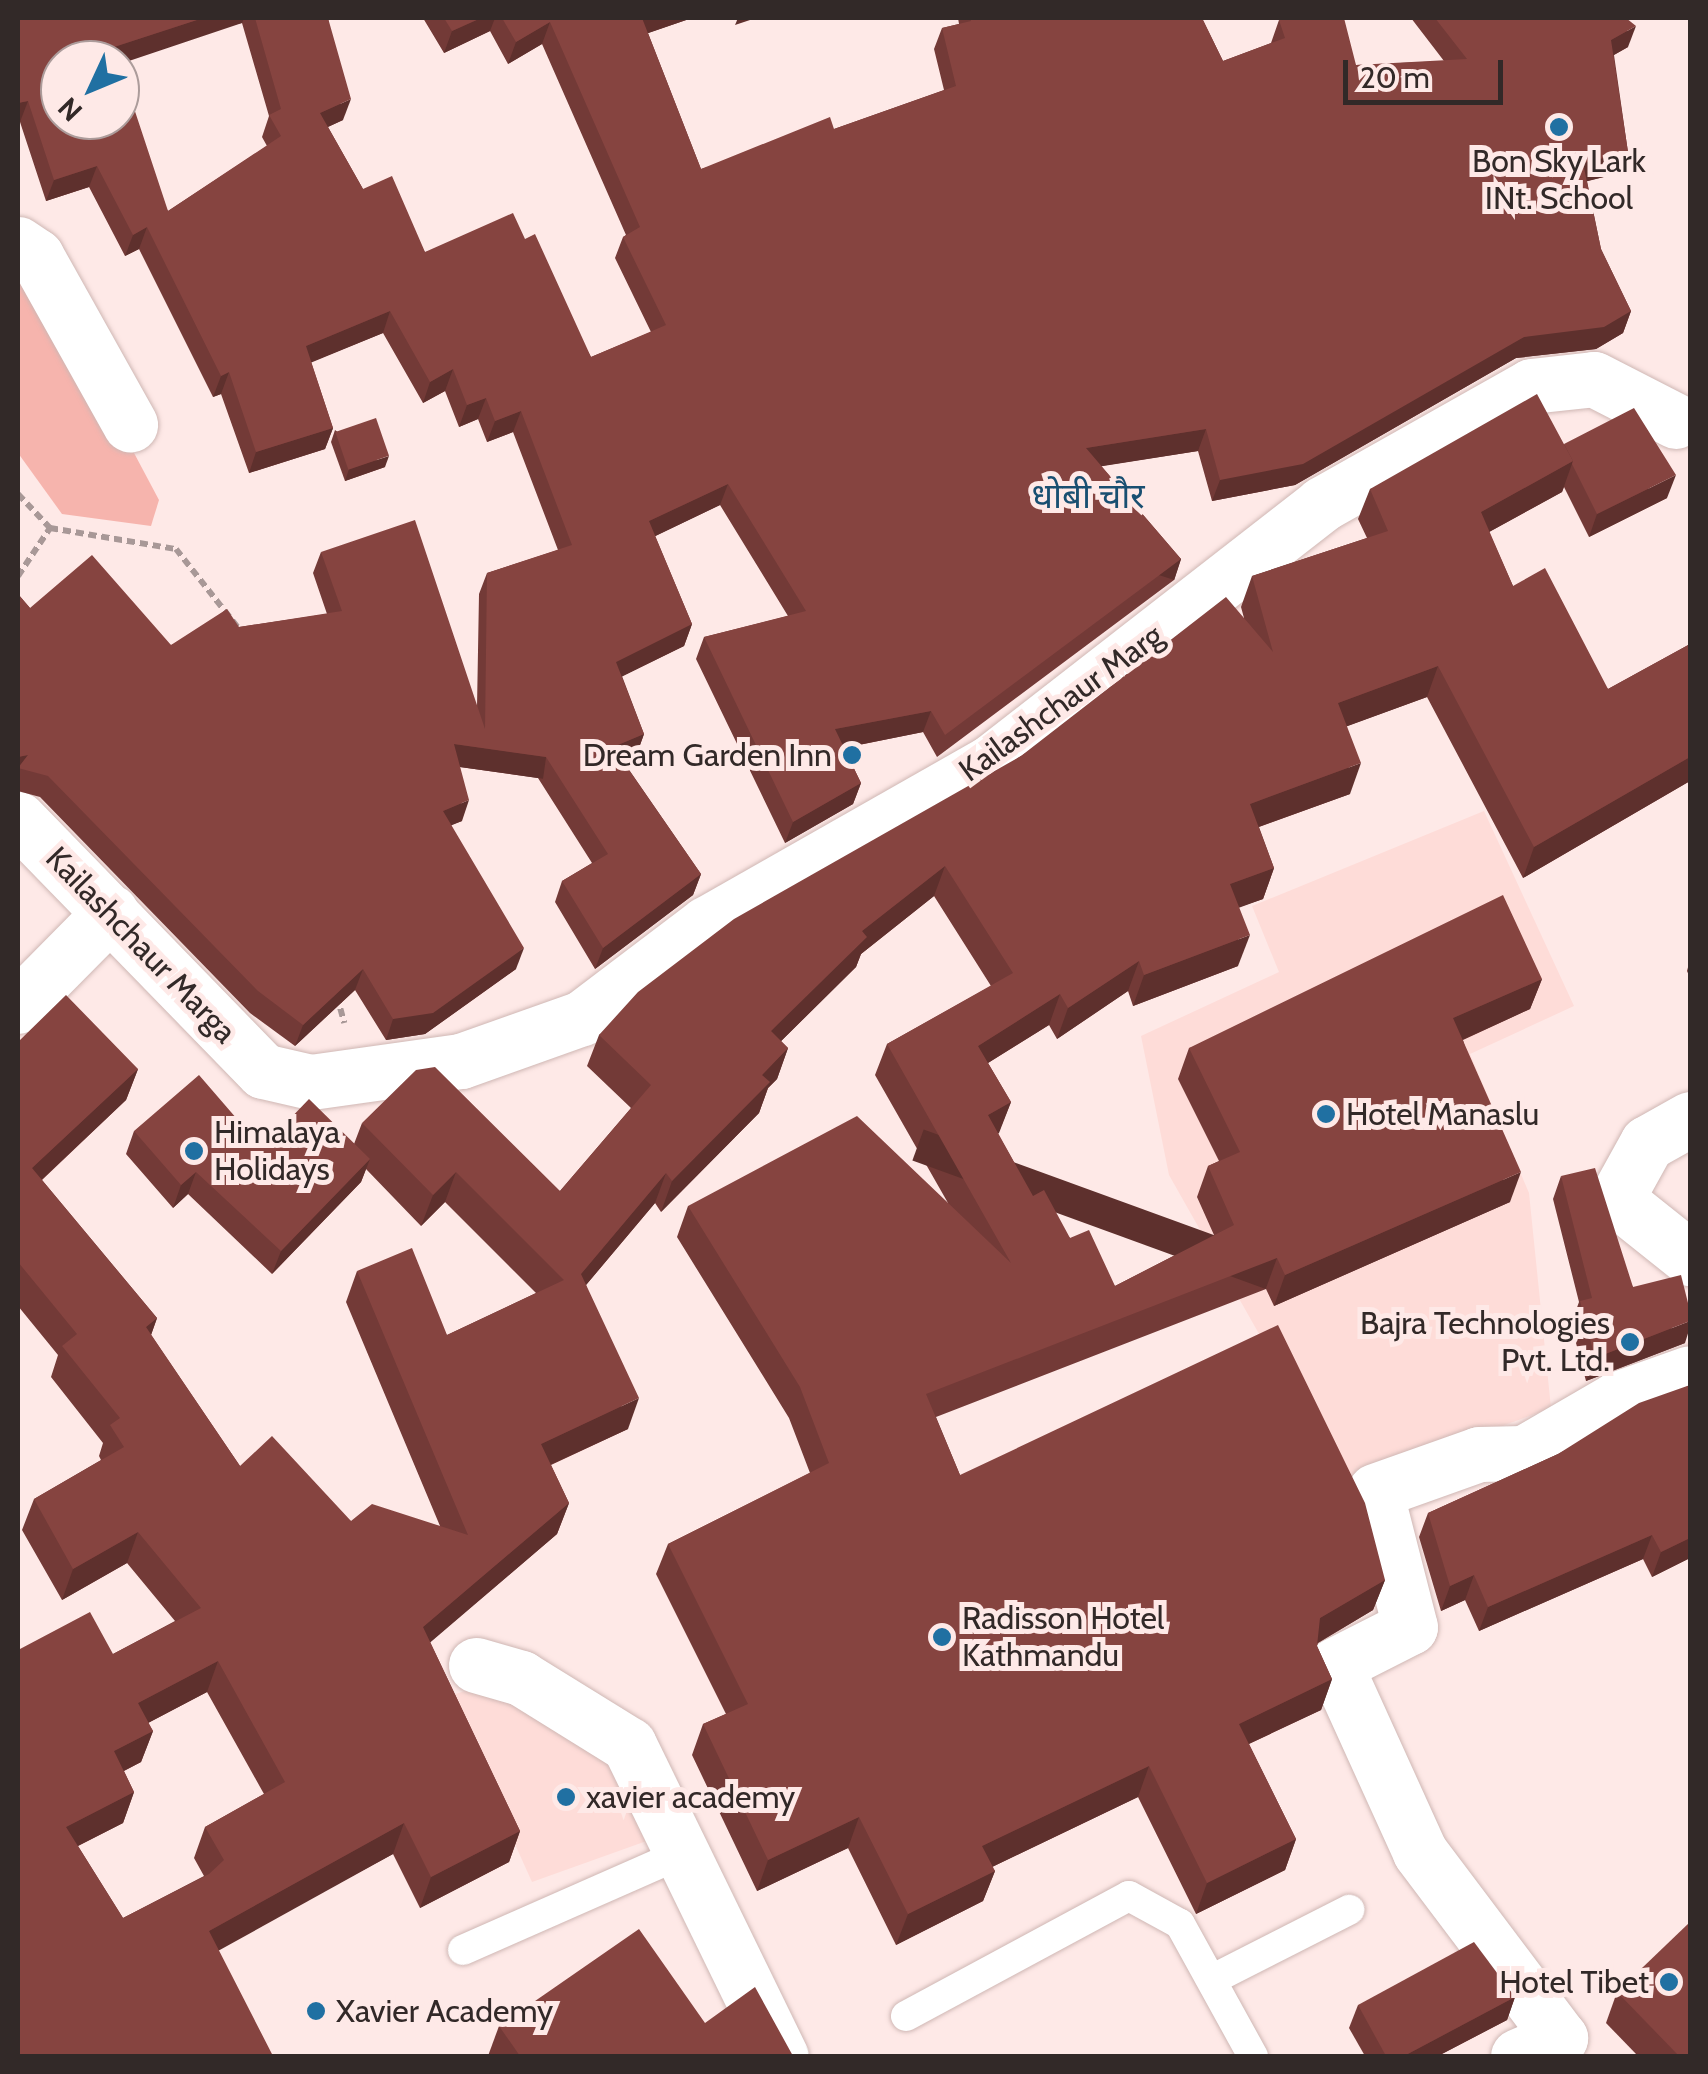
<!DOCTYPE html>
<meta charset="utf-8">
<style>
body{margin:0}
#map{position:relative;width:1708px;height:2074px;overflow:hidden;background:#fee9e7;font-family:Cabin,"Noto Sans Devanagari",sans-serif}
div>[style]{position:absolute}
.built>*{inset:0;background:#fedcd8}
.green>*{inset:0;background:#f6b4ad}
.path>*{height:6px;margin-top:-3px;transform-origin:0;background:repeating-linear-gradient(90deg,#a89897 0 8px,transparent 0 13px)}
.roads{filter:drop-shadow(0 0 2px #cfb7b4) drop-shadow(0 0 2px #cfb7b4)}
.service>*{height:30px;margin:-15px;padding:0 15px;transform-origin:15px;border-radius:15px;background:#fff}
.minor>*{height:55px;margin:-27.5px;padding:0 27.5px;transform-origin:27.5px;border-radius:27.5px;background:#fff}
.wall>*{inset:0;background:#733a37}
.shaded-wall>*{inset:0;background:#5e302d;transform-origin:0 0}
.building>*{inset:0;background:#864440;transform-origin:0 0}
.dots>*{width:28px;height:28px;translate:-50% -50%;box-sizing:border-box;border:5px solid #fee9e7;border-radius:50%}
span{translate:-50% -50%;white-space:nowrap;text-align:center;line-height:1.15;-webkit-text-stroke:10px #fee9e7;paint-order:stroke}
.poi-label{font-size:32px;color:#322928}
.right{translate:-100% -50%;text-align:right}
.left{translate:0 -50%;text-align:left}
.street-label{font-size:32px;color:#322928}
.neighbourhood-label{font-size:35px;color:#194f71}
.frame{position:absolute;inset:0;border:20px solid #322928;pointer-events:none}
.north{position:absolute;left:40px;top:40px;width:100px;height:100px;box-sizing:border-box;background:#fee9e7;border:2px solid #ac9c9b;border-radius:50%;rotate:226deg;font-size:28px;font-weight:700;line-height:40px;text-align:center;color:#322928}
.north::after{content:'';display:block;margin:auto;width:35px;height:45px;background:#2070a2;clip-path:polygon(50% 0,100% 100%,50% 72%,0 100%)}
.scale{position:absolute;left:1343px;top:60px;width:160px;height:45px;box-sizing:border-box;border:5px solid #322928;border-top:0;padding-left:12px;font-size:30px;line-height:35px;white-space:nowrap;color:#322928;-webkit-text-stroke:8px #fee9e7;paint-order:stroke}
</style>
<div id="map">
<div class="built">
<div style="clip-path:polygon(1484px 811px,1574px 1006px,1470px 1054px,1529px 1193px,1551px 1408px,1344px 1484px,1169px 1175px,1141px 1036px,1279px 972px,1252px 906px)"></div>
<div style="clip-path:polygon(483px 1686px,620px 1755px,655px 1838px,532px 1882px,448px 1696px)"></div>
</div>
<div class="green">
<div style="clip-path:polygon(18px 254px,32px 261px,159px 500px,151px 526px,62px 514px,18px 453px)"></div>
</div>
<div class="path">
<div style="left:18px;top:494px;width:47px;rotate:46.7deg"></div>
<div style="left:50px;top:528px;width:128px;rotate:9.5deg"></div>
<div style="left:176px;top:549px;width:102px;rotate:51.8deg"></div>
<div style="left:18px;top:576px;width:58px;rotate:-56.3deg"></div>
<div style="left:337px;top:996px;width:28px;rotate:75deg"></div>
</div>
<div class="roads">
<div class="service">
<div style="left:463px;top:1950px;width:233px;rotate:-23.8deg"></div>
<div style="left:1213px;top:1979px;width:153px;rotate:-26.9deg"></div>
<div style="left:906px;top:2016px;width:253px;rotate:-28.3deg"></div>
<div style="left:1129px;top:1896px;width:58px;rotate:28.8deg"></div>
<div style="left:1180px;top:1924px;width:151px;rotate:61.1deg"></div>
</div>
<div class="minor">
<div style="left:18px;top:244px;width:22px;rotate:34deg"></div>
<div style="left:36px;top:256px;width:193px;rotate:60.8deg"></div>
<div style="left:18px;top:819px;width:351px;rotate:45.8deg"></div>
<div style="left:263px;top:1071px;width:49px;rotate:12.9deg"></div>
<div style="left:311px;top:1082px;width:151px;rotate:-8deg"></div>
<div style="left:461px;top:1061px;width:128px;rotate:-19.6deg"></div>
<div style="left:582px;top:1018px;width:156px;rotate:-37.2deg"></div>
<div style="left:706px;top:924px;width:328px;rotate:-29.6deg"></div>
<div style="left:991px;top:762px;width:420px;rotate:-37.9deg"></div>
<div style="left:1322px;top:504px;width:240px;rotate:-29.4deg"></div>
<div style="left:1531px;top:386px;width:63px;rotate:-6.3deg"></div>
<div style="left:1594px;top:379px;width:92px;rotate:27.1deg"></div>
<div style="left:18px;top:1006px;width:132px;rotate:-45.3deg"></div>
<div style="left:1690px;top:1119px;width:49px;rotate:150.8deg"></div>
<div style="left:1647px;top:1143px;width:64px;rotate:119deg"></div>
<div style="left:1616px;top:1199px;width:95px;rotate:38.6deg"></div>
<div style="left:476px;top:1665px;width:47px;rotate:16.1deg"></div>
<div style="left:521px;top:1678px;width:127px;rotate:31.8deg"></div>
<div style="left:629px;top:1745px;width:346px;rotate:64deg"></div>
<div style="left:1518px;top:2056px;width:46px;rotate:-23.2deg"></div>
<div style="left:1560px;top:2038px;width:233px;rotate:-127deg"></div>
<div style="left:1420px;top:1852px;width:205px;rotate:-114.4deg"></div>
<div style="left:1335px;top:1665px;width:84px;rotate:-26.9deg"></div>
<div style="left:1410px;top:1627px;width:140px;rotate:-104.4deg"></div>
<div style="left:1375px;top:1491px;width:110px;rotate:-19.6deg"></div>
<div style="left:1479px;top:1454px;width:45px;rotate:-1.3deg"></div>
<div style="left:1524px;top:1453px;width:108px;rotate:-30.1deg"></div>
<div style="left:1617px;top:1399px;width:77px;rotate:-19.6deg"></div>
</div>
</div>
<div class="wall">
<div style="clip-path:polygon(evenodd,18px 18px,328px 18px,343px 120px,328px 127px,363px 189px,425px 252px,525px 239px,591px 357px,651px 332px,615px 258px,623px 237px,626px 235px,542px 44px,508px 64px,490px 31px,444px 53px,423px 18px,692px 18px,648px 33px,701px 169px,834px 129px,944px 90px,934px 49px,942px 28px,959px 24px,958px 18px,1202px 18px,1223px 61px,1271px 43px,1279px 20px,1356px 65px,1444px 61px,1411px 18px,1626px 18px,1628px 47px,1614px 55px,1628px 152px,1620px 173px,1587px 181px,1601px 249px,1631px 311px,1623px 333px,1596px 349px,1516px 358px,1295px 485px,1212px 501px,1198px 451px,1101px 466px,1181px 559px,1174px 580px,937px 757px,923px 732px,844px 748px,861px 783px,853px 804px,785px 843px,696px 659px,704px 637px,788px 616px,720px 505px,655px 536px,692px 624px,684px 646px,622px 676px,644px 734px,636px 756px,623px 761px,701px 874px,693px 895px,595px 969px,555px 902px,562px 881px,592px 863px,538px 778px,460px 767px,462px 821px,451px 825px,516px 969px,425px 1034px,386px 1040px,355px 990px,295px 1046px,250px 1013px,40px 797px,18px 791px,18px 594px,30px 608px,171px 645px,239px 627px,327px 614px,313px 573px,321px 552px,477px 707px,479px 594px,487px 573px,558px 550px,513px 432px,487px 442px,478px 419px,459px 427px,445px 391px,423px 403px,383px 333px,311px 362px,333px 428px,325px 449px,249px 473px,221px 394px,213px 397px,139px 249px,125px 256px,89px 187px,46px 201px,20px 122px,18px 18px,242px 23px,269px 116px,262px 137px,267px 146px,168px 211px,60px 60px,242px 23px)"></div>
<div style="clip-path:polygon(335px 430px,385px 467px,345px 481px,331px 442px)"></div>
<div style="clip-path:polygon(evenodd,1564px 444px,1667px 498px,1589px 537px,1564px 487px,1562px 492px,1489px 532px,1513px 586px,1608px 689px,1690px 644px,1690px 781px,1523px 878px,1427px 697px,1347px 726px,1350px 794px,1259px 827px,1274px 868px,1263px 899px,1239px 907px,1238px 966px,1133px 1006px,1128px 991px,1057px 1039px,1049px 1025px,988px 1063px,1011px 1102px,998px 1134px,1033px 1196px,1070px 1238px,1115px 1286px,1214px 1235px,1197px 1197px,1208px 1166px,1219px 1161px,1178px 1079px,1189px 1048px,1542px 979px,1530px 1009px,1463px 1040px,1510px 1202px,1274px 1306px,1266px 1289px,936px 1417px,960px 1475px,1385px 1580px,1373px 1610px,1318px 1643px,1317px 1646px,1332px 1679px,1321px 1710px,1249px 1744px,1296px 1839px,1285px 1870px,1196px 1914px,1138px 1797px,992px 1867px,995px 1871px,983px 1901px,896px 1945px,848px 1848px,757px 1891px,692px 1755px,703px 1724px,726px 1714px,656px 1574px,668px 1544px,810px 1473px,789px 1418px,677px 1237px,688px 1206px,948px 1203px,875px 1075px,887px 1044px,991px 986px,934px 896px,861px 954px,856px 967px,781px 1041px,788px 1048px,777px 1079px,768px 1088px,759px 1113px,661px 1212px,655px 1203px,586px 1285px,628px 1429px,551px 1465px,569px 1503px,557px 1534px,430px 1642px,520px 1831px,509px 1862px,420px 1908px,393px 1854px,18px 2056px,20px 1649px,113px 1654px,175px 1621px,127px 1563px,62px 1600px,22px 1530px,34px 1499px,101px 1460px,99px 1456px,103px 1443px,51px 1377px,58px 1355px,18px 1306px,18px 1042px,138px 1069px,126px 1100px,42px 1180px,157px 1318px,151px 1335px,240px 1466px,351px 1521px,440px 1526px,346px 1302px,357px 1271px,447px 1335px,536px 1293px,445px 1202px,421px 1226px,366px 1169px,361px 1182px,272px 1274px,188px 1194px,173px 1208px,126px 1154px,134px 1131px,262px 1148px,354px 1144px,362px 1123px,560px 1191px,631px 1108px,587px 1066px,599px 1035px,1021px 756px,1244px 618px,1241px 607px,1252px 576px,1367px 538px,1358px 519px,1370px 489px,1564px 444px,207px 1692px,264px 1794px,205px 1827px,194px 1858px,204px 1876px,123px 1918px,78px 1846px,123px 1823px,134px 1792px,124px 1771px,141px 1762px,153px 1731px,148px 1723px,207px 1692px)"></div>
<div style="clip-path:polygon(1690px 960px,1690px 978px,1687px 971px)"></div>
<div style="clip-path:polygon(1561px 1176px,1633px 1287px,1685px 1343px,1586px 1381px,1571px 1324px,1579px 1302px,1553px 1199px)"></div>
<div style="clip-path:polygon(1690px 1385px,1690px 1558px,1652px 1577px,1643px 1559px,1479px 1631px,1465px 1600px,1441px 1611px,1419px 1537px,1428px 1513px,1558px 1454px)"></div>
<div style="clip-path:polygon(1617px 1992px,1690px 2056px,1638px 2056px,1606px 2023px)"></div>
<div style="clip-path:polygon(1515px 1997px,1507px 2020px,1438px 2056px,1365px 2056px,1349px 2028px,1358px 2005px)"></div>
<div style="clip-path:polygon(705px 2023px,793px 2056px,488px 2056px,499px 2026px)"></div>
</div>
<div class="shaded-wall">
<div style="clip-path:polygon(203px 18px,244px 18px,242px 23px,120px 64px,120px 60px,109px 60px,114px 47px)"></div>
<div style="clip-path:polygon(481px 18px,495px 18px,490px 31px,444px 53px,452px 31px)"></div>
<div style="clip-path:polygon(641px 18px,692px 18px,634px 38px)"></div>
<div style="clip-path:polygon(738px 18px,756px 18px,735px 25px)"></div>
<div style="clip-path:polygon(550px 22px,542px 44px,508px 64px,516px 42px)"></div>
<div style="clip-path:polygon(1636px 26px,1628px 47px,1603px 61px,1611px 40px)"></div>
<div style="clip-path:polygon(351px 99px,343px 120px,312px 134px,320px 113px)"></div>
<div style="clip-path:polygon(28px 101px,20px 122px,18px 123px,18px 103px)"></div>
<div style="clip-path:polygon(1628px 152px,1620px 173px,1576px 184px,1583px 163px)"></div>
<div style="clip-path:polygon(97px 166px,89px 187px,46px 201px,54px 180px)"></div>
<div style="clip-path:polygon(147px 227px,139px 249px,125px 256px,133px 235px)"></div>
<div style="clip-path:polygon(390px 311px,383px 333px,298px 368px,306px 346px)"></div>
<div style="clip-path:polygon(1631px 311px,1623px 333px,1596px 349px,1516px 358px,1295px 485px,1212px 501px,1220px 480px,1524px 337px)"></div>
<div style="clip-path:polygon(453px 369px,445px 391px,423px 403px,430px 382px)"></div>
<div style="clip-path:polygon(229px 372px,221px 394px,213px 397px,221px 376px)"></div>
<div style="clip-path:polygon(486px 398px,478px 419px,459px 427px,467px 405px)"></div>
<div style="clip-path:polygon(521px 411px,513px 432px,487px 442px,495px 421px)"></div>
<div style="clip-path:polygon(333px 428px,325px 449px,249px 473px,256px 452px)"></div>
<div style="clip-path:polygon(1206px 429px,1198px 451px,1078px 470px,1086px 448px)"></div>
<div style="clip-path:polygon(389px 456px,385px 467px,345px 481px,349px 469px)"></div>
<div style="clip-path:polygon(1573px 461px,1562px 492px,1469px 543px,1481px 512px)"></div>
<div style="clip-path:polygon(1676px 475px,1667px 498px,1589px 537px,1597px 514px)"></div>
<div style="clip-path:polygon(728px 484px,720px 505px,641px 543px,649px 521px)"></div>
<div style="left:1181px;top:559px;width:22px;height:294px;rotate:108deg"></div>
<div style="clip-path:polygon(692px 624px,684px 646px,609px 683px,616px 662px)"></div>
<div style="clip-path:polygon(1438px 666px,1427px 697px,1326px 734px,1338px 703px)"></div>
<div style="clip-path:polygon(931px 711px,923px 732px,828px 751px,835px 729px)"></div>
<div style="clip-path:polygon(644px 734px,636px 756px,605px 768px,613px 747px)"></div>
<div style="left:454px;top:744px;width:93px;height:22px;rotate:8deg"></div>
<div style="clip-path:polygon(28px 755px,18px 768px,18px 757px)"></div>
<div style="clip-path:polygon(1690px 757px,1690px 781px,1523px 878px,1534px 847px)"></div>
<div style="clip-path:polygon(1361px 763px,1350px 794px,1239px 834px,1250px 804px)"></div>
<div style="clip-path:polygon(861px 783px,853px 804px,785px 843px,793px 822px)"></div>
<div style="clip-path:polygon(469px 800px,462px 821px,435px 832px,443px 811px)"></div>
<div style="clip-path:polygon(945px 866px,934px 896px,861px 954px,856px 967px,760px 1062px,771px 1031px,862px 931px)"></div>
<div style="clip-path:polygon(1274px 868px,1263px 899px,1219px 915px,1230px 884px)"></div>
<div style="clip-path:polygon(701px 874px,693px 895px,595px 969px,603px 948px)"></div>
<div style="clip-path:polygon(1250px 935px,1238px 966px,1133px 1006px,1144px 975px)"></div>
<div style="clip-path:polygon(524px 948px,516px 969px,425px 1034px,386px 1040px,393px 1019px)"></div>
<div style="clip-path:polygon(1139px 961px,1128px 991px,1057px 1039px,1068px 1008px)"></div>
<div style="clip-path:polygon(363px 969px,355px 990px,295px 1046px,303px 1025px)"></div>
<div style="clip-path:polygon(1542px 979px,1530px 1009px,1442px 1049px,1453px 1018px)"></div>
<div style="clip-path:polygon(1060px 994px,1049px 1025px,967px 1076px,978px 1046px)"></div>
<div style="clip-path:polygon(788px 1048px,777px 1079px,768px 1088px,759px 1113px,661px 1212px,672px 1181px,762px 1075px)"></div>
<div style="clip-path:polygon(138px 1069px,126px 1100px,21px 1199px,32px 1168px)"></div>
<div style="clip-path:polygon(1011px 1102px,999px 1133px,977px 1145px,988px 1115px)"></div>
<div style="clip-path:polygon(370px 1159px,361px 1182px,272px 1274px,281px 1251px)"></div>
<div style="clip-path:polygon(196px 1172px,188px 1194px,173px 1208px,181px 1185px)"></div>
<div style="clip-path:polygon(456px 1172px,445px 1202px,421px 1226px,433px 1195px)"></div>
<div style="clip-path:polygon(1521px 1172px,1510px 1202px,1274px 1306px,1285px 1275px)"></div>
<div style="clip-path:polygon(666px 1173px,655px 1203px,570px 1304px,581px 1274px)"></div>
<div style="left:1277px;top:1258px;width:33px;height:376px;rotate:110deg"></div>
<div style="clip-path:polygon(157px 1318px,146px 1349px,146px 1327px)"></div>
<div style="clip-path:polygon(1690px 1321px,1690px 1327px,1685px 1343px,1586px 1381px,1595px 1358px)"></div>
<div style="clip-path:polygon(639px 1398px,628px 1429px,530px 1474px,541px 1444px)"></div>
<div style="clip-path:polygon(569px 1503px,557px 1534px,412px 1658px,423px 1627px)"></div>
<div style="clip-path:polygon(138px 1532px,127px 1563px,62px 1600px,73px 1569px)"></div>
<div style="clip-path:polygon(1652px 1535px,1643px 1559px,1479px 1631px,1488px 1607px)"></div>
<div style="clip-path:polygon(1690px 1538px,1690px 1558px,1652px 1577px,1661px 1552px)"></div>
<div style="clip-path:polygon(1474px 1575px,1465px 1600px,1441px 1611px,1450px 1586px)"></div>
<div style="clip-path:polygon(1385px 1580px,1373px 1610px,1309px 1648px,1320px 1618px)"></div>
<div style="clip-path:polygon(218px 1661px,207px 1692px,127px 1734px,138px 1703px)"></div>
<div style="clip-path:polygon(1332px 1679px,1321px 1710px,1227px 1754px,1239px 1724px)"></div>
<div style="clip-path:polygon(153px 1731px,141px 1762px,102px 1782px,114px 1751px)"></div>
<div style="clip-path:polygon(1149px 1766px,1138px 1797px,971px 1877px,982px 1846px)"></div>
<div style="clip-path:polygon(134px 1792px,123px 1823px,54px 1858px,66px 1827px)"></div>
<div style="clip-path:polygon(859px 1817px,848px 1848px,757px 1891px,768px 1860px)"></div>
<div style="clip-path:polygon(404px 1823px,393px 1854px,198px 1962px,209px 1931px)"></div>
<div style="clip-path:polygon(520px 1831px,509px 1862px,420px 1908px,431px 1877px)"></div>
<div style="clip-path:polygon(1296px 1839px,1285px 1870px,1196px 1914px,1207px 1883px)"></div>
<div style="clip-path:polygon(995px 1871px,983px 1901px,896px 1945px,908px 1914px)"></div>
<div style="clip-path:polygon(1515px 1997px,1507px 2020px,1438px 2056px,1404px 2056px)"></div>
</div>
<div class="building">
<div style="clip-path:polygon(18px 18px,203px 18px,114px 47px,118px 60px,60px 60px,60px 120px,120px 120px,120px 66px,168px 211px,281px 136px,269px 115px,281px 109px,255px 18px,328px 18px,351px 99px,320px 113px,363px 189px,392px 176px,425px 252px,513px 213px,525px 239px,535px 234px,591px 357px,666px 325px,623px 237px,640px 227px,550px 22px,516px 42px,502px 18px,642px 18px,701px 169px,830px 117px,834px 129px,956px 86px,942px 28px,971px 21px,970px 18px,1202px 18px,1223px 61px,1285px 38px,1279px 20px,1289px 18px,1344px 18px,1356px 65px,1467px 59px,1435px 18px,1626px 18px,1636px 26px,1611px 40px,1628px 152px,1583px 163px,1601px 249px,1631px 311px,1604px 327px,1524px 337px,1303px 464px,1220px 480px,1206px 429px,1086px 448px,1181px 559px,945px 735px,931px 711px,835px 729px,861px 783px,793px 822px,704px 637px,806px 611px,728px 484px,649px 521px,692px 624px,616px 662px,644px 734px,613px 747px,701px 874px,603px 948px,562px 881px,608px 854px,546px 757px,454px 744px,469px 800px,443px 811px,524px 948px,433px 1013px,393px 1019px,363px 969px,303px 1025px,258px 991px,48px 776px,18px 768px,28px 755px,18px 757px,18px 594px,30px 608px,92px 555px,171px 645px,227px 609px,239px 627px,342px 611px,321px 552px,415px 520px,485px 729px,487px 573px,572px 545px,521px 411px,495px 421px,486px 398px,467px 405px,453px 369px,430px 382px,390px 311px,306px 346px,333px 428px,256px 452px,229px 372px,221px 376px,147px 227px,133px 235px,97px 166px,54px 180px,28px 101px,18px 103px)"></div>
<div style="clip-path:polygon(444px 18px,481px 18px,452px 31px)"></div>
<div style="clip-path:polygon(evenodd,1537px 394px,1573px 461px,1481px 512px,1513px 586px,1545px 568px,1608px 689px,1690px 644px,1690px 757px,1534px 847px,1438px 666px,1338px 703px,1361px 763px,1250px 804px,1274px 868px,1230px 884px,1250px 935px,1144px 975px,1139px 961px,1068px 1008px,1060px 994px,978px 1046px,1011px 1102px,988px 1115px,1033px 1196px,1044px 1190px,1070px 1238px,1089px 1230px,1115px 1286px,1234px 1225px,1208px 1166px,1240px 1152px,1189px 1048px,1503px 895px,1542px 979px,1453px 1018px,1521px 1172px,1285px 1275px,1277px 1258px,926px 1394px,960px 1475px,1278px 1325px,1365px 1503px,1385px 1580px,1320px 1618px,1317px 1646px,1332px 1679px,1239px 1724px,1296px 1839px,1207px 1883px,1149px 1766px,982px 1846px,995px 1871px,908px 1914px,859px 1817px,768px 1860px,703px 1724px,748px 1704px,668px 1544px,829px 1463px,800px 1387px,688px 1206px,857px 1116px,1011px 1263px,887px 1044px,1013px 973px,945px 866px,862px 931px,867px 937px,771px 1031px,788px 1048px,762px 1075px,770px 1082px,672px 1181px,666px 1173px,581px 1274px,639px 1398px,541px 1444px,569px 1503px,423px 1627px,520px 1831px,431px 1877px,404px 1823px,209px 1931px,273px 2056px,18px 2056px,18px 1644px,20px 1649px,90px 1612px,113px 1654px,201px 1608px,138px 1532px,73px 1569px,34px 1499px,124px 1447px,110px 1425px,120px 1418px,62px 1346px,77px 1334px,18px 1262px,18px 1042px,66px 995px,138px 1069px,32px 1168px,157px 1318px,146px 1327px,240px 1466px,272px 1436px,351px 1521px,372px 1504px,468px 1535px,357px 1271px,412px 1248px,447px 1335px,564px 1280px,456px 1172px,433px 1195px,362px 1123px,416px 1070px,435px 1067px,560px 1191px,651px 1085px,599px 1035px,638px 992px,734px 919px,1021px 756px,1226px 597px,1273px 652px,1252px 576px,1388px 531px,1370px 489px,1537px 394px,218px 1661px,285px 1782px,205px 1827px,224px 1860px,209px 1874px,123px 1918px,66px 1827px,134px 1792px,114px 1751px,153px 1731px,138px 1703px,218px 1661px)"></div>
<div style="clip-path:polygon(1634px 408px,1676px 475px,1597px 514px,1572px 464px,1573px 461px,1564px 444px)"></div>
<div style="left:376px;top:418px;width:40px;height:43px;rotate:71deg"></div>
<div style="clip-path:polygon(199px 1075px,262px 1148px,309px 1099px,370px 1159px,281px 1251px,196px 1172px,181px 1185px,134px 1131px)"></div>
<div style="clip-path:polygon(1595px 1168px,1633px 1287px,1681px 1275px,1690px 1311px,1690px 1321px,1595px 1358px,1580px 1301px,1592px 1298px,1561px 1176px)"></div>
<div style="clip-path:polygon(1690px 1385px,1690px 1538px,1661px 1552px,1652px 1535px,1488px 1607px,1474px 1575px,1450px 1586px,1428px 1513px,1558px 1454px,1639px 1403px)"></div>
<div style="clip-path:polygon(1690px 1922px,1690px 2056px,1679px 2056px,1617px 1992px)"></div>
<div style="clip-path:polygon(639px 1929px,705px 2023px,755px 1987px,793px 2056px,520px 2056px,499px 2026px)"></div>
<div style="clip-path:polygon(1474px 1942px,1515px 1997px,1404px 2056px,1386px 2056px,1358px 2005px)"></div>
</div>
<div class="dots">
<div style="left:1559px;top:127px;background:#2070a2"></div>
<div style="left:852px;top:755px;background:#2070a2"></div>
<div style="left:1326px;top:1114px;background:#2070a2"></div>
<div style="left:194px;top:1151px;background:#2070a2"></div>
<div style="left:1630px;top:1342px;background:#2070a2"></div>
<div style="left:942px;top:1637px;background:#2070a2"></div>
<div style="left:566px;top:1797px;background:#2070a2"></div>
<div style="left:1669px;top:1982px;background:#2070a2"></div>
<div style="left:316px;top:2011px;background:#2070a2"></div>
</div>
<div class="poi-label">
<span style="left:1559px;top:180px">Bon Sky Lark<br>INt. School</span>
<span class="right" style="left:832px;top:755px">Dream Garden Inn</span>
<span class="left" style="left:1346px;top:1114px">Hotel Manaslu</span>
<span class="left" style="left:214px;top:1151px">Himalaya<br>Holidays</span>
<span class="right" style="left:1610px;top:1342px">Bajra Technologies<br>Pvt. Ltd.</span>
<span class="left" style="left:962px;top:1637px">Radisson Hotel<br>Kathmandu</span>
<span class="left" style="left:586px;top:1797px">xavier academy</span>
<span class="right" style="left:1649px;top:1982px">Hotel Tibet</span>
<span class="left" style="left:336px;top:2011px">Xavier Academy</span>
</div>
<div class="street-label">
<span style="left:1061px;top:703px;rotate:-36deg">Kailashchaur Marg</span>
<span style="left:141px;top:945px;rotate:46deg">Kailashchaur Marga</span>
</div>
<div class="neighbourhood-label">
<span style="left:1088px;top:496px">धोबी चौर</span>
</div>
<div class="frame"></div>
<div class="north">N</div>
<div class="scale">20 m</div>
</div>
